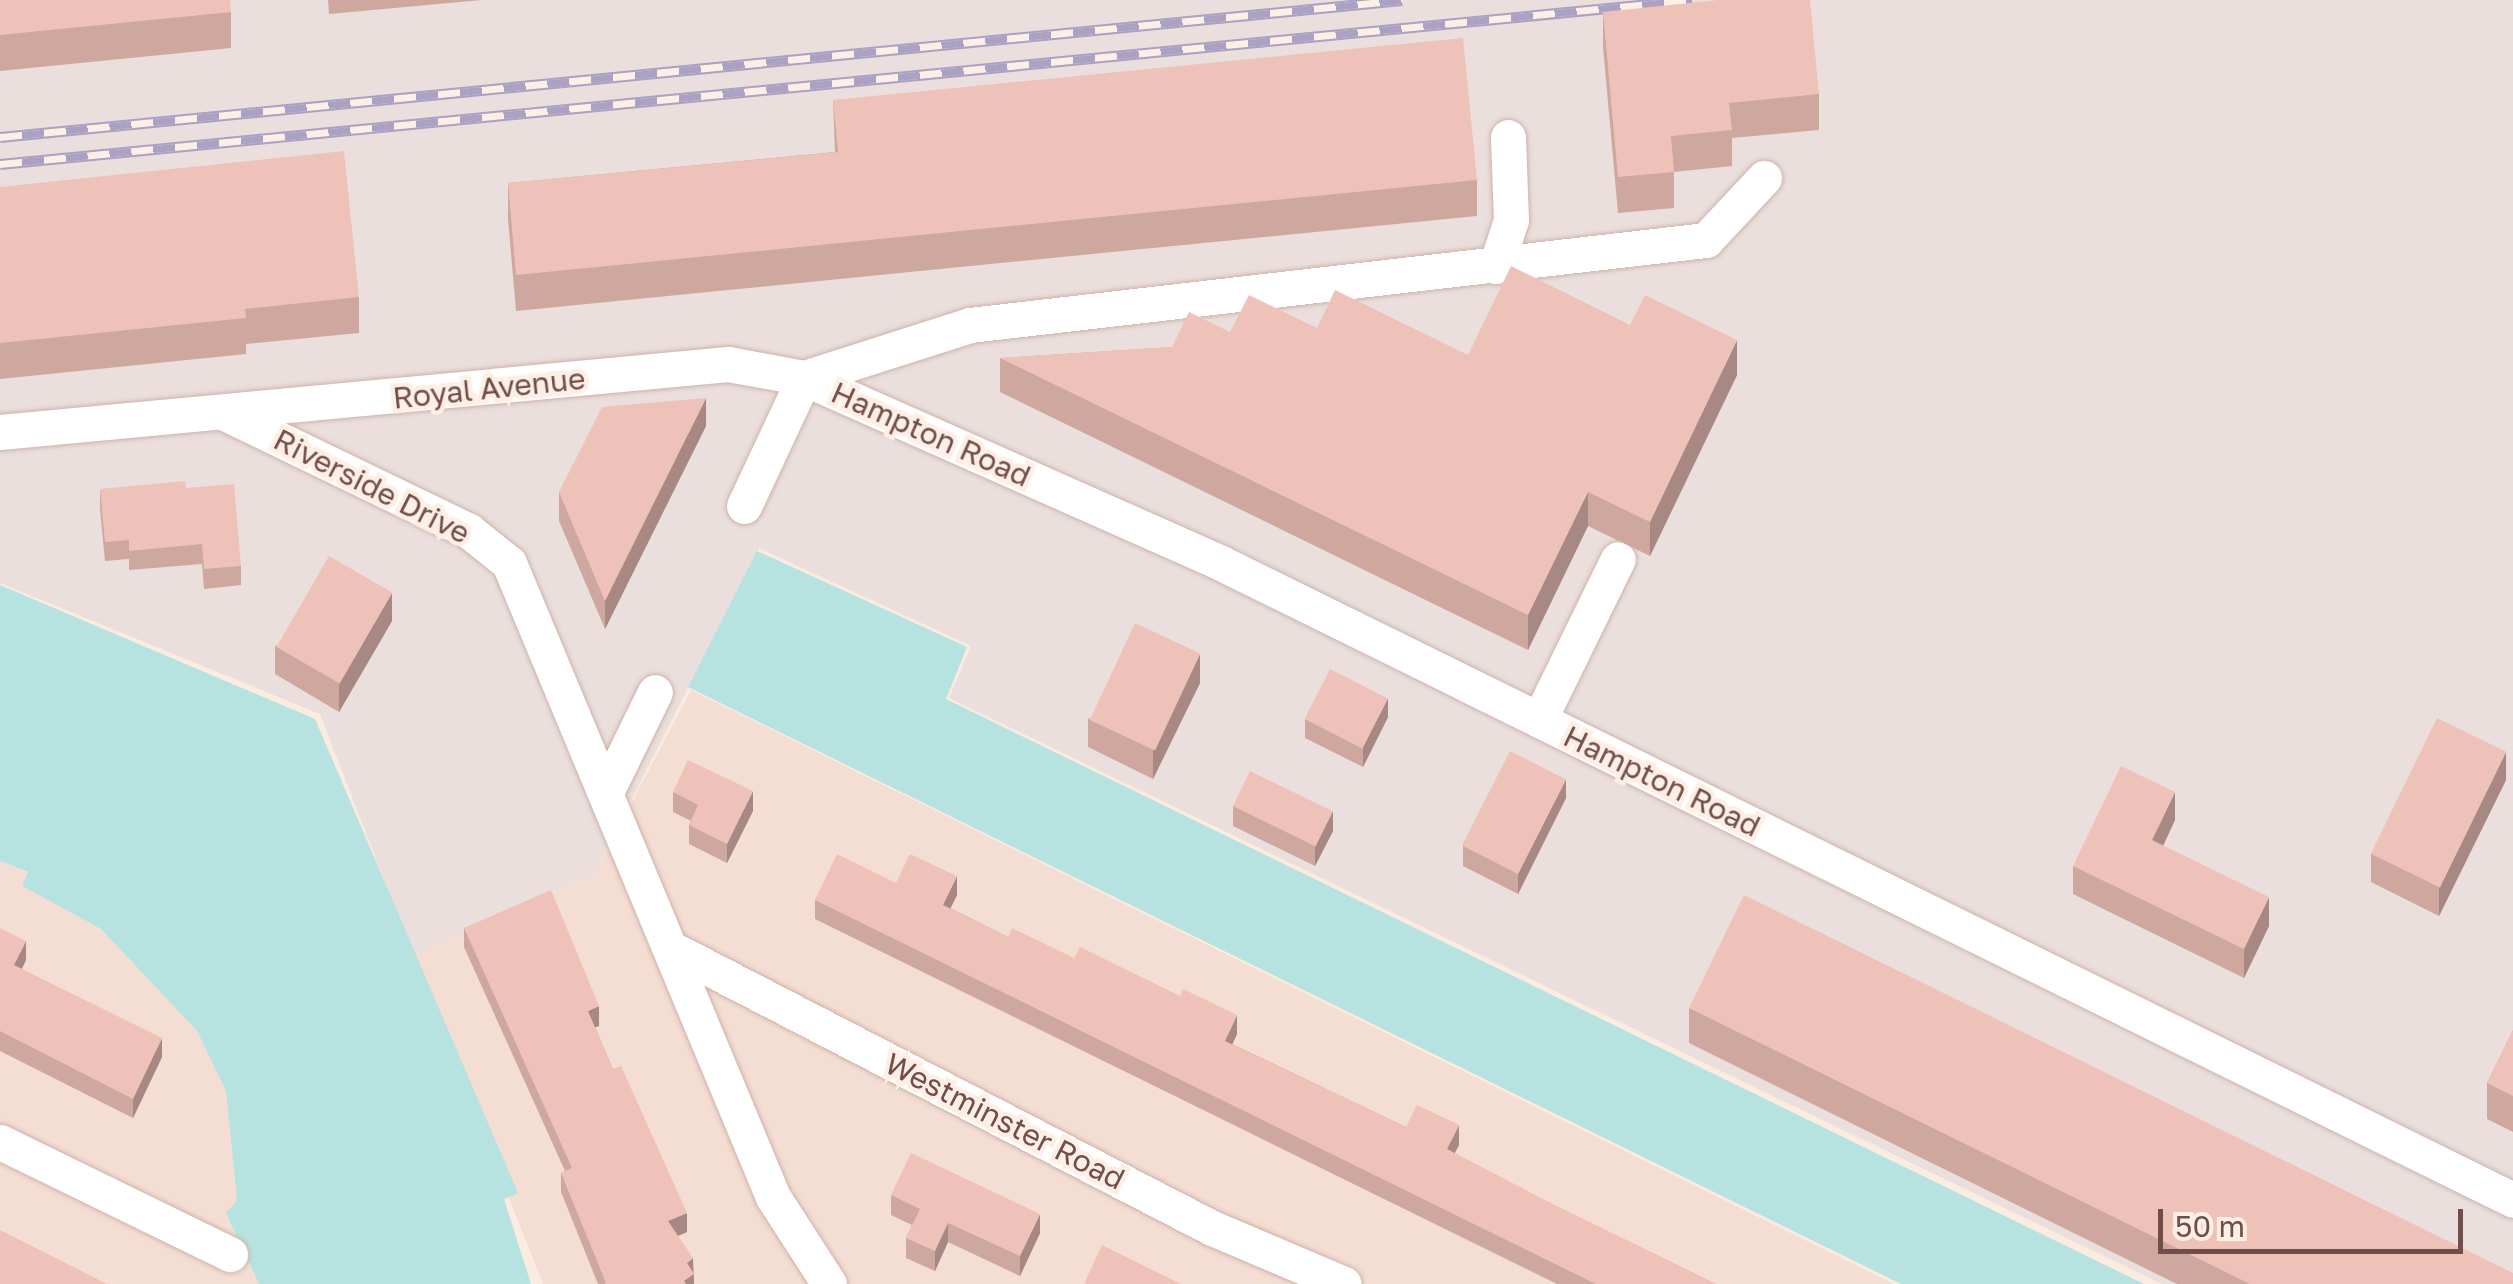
<!DOCTYPE html>
<style>
body{margin:0}
#map{position:relative;width:2513px;height:1284px;overflow:hidden;background:#fbebe1;font-family:"Golos Text",sans-serif}
div>[style]{position:absolute}
.residential>*{inset:0;background:#f4ddd2}
.industrial>*{inset:0;background:#eadfdc}
.water>*{inset:0;background:#b6e3df}
.roads{filter:drop-shadow(0 0 2px #ceb2ab) drop-shadow(0 0 2px #ceb2ab)}
.minor>*{height:35px;margin:-17.5px;padding:0 17.5px;transform-origin:17.5px;border-radius:17.5px;background:#fff}
.rail>*{height:11px;margin-top:-5.5px;transform-origin:0;background:repeating-linear-gradient(90deg,#feefe6 0 22px,#aba1c3 0 44px);box-sizing:border-box;border-block:2px solid #aba1c3}
.wall>*{inset:0;background:#cea79f}
.shaded-wall>*{inset:0;background:#a78882}
.building>*{inset:0;background:#efc2b9;transform-origin:0 0}
span{translate:-50% -50%;white-space:nowrap;text-align:center;line-height:1.15;-webkit-text-stroke:9px #feefe6;paint-order:stroke}
.street-label{font-size:30px;color:#714e49}
.scale{position:absolute;left:2158px;top:1209px;width:305px;height:45px;box-sizing:border-box;border:5px solid #714e49;border-top:0;padding-left:12px;font-size:30px;line-height:35px;white-space:nowrap;color:#714e49;-webkit-text-stroke:8px #feefe6;paint-order:stroke}
</style>
<div id="map">
<div class="residential">
<div style="clip-path:polygon(691px 690px,1894px 1284px,543px 1284px,413px 955px,594px 874px)"></div>
<div style="clip-path:polygon(0 861px,28px 873px,22px 886px,101px 929px,197px 1031px,226px 1090px,237px 1200px,226px 1213px,259px 1284px,0 1284px)"></div>
</div>
<div class="industrial">
<div style="clip-path:polygon(0 0,2513px 0,2513px 1284px,2162px 1284px,949px 698px,971px 646px,759px 548px,594px 874px,413px 955px,320px 714px,0 583px)"></div>
</div>
<div class="water">
<div style="clip-path:polygon(757px 551px,967px 647px,946px 699px,2144px 1284px,1901px 1284px,688px 687px)"></div>
<div style="clip-path:polygon(0 585px,315px 719px,518px 1193px,504px 1199px,531px 1284px,259px 1284px,226px 1213px,237px 1200px,226px 1091px,197px 1031px,101px 929px,22px 886px,28px 872px,0 861px)"></div>
</div>
<div class="roads">
<div class="minor">
<div style="left:1496px;top:266px;width:48px;rotate:-71.9deg"></div>
<div style="left:1511px;top:220px;width:83px;rotate:-92.1deg"></div>
<div style="left:225px;top:413px;width:271px;rotate:25.8deg"></div>
<div style="left:469px;top:531px;width:51px;rotate:38.7deg"></div>
<div style="left:509px;top:563px;width:687px;rotate:67.39deg"></div>
<div style="left:773px;top:1197px;width:103px;rotate:57.2deg"></div>
<div style="left:0;top:432px;width:731px;rotate:-5.34deg"></div>
<div style="left:728px;top:364px;width:77px;rotate:10.4deg"></div>
<div style="left:804px;top:378px;width:174px;rotate:-17.7deg"></div>
<div style="left:970px;top:325px;width:741px;rotate:-6.59deg"></div>
<div style="left:1706px;top:240px;width:85px;rotate:-46.9deg"></div>
<div style="left:744px;top:506px;width:141px;rotate:-64.9deg"></div>
<div style="left:804px;top:378px;width:456px;rotate:23.9deg"></div>
<div style="left:1221px;top:563px;width:1440px;rotate:26.24deg"></div>
<div style="left:1539px;top:720px;width:179px;rotate:-63.9deg"></div>
<div style="left:606px;top:792px;width:111px;rotate:-63.9deg"></div>
<div style="left:670px;top:948px;width:610px;rotate:27.32deg"></div>
<div style="left:1212px;top:1228px;width:143px;rotate:23deg"></div>
<div style="left:0;top:1142px;width:256px;rotate:26deg"></div>
</div>
</div>
<div class="rail">
<div style="left:0;top:137px;width:1409px;rotate:-5.58deg"></div>
<div style="left:0;top:164px;width:1700px;rotate:-5.54deg"></div>
</div>
<div class="wall">
<div style="clip-path:polygon(0 0,231px 12px,231px 48px,0 71px)"></div>
<div style="clip-path:polygon(328px 0,482px 0,329px 14px)"></div>
<div style="clip-path:polygon(1603px 12px,1819px 94px,1819px 130px,1732px 138px,1732px 166px,1674px 172px,1674px 208px,1618px 213px,1603px 47px)"></div>
<div style="clip-path:polygon(833px 100px,1477px 180px,1477px 216px,516px 311px,508px 219px,508px 183px,835px 152px)"></div>
<div style="clip-path:polygon(0 187px,359px 297px,359px 333px,246px 344px,246px 354px,0 379px)"></div>
<div style="clip-path:polygon(1630px 325px,1737px 375px,1650px 556px,1588px 526px,1528px 650px,1000px 392px,1000px 358px,1172px 347px,1230px 332px,1317px 328px,1468px 355px)"></div>
<div style="clip-path:polygon(706px 426px,605px 629px,559px 521px,559px 492px)"></div>
<div style="clip-path:polygon(186px 488px,241px 566px,241px 585px,204px 589px,202px 564px,129px 570px,129px 559px,105px 561px,100px 509px,100px 489px)"></div>
<div style="clip-path:polygon(392px 621px,339px 712px,275px 674px,275px 646px)"></div>
<div style="clip-path:polygon(1200px 683px,1153px 779px,1088px 747px,1088px 719px)"></div>
<div style="clip-path:polygon(1388px 717px,1363px 767px,1305px 738px,1305px 719px)"></div>
<div style="clip-path:polygon(2506px 780px,2439px 916px,2371px 882px,2371px 854px)"></div>
<div style="clip-path:polygon(673px 792px,753px 811px,727px 863px,689px 844px,689px 825px,691px 821px,673px 812px)"></div>
<div style="clip-path:polygon(1566px 798px,1518px 894px,1463px 866px,1463px 846px)"></div>
<div style="clip-path:polygon(1233px 806px,1333px 831px,1315px 866px,1233px 826px)"></div>
<div style="clip-path:polygon(2175px 820px,2163px 846px,2269px 926px,2244px 978px,2073px 894px,2073px 866px)"></div>
<div style="clip-path:polygon(896px 883px,957px 895px,950px 908px,1008px 937px,1237px 1034px,1232px 1044px,1406px 1127px,1459px 1145px,1454px 1153px,1548px 1202px,1716px 1284px,1557px 1284px,815px 919px,815px 900px)"></div>
<div style="clip-path:polygon(0 928px,26px 960px,22px 969px,162px 1057px,133px 1118px,0 1051px)"></div>
<div style="clip-path:polygon(464px 928px,599px 1026px,595px 1027px,613px 1069px,687px 1232px,678px 1236px,693px 1272px,694px 1284px,598px 1284px,561px 1192px,561px 1173px,565px 1171px,464px 947px)"></div>
<div style="clip-path:polygon(1689px 1008px,2513px 1284px,2177px 1284px,1689px 1043px)"></div>
<div style="clip-path:polygon(2513px 1030px,2513px 1132px,2487px 1119px,2487px 1083px)"></div>
<div style="clip-path:polygon(891px 1195px,1040px 1233px,1020px 1276px,948px 1242px,935px 1271px,906px 1258px,906px 1238px,912px 1225px,891px 1215px)"></div>
</div>
<div class="shaded-wall">
<div style="clip-path:polygon(1737px 340px,1737px 375px,1650px 556px,1650px 522px)"></div>
<div style="clip-path:polygon(706px 398px,706px 426px,605px 629px,605px 601px)"></div>
<div style="clip-path:polygon(1588px 492px,1588px 526px,1528px 650px,1528px 615px)"></div>
<div style="clip-path:polygon(392px 593px,392px 621px,339px 712px,339px 684px)"></div>
<div style="clip-path:polygon(1200px 654px,1200px 683px,1153px 779px,1153px 750px)"></div>
<div style="clip-path:polygon(1388px 698px,1388px 717px,1363px 767px,1363px 747px)"></div>
<div style="clip-path:polygon(2506px 752px,2506px 780px,2439px 916px,2439px 888px)"></div>
<div style="clip-path:polygon(1566px 779px,1566px 798px,1518px 894px,1518px 874px)"></div>
<div style="clip-path:polygon(753px 791px,753px 811px,727px 863px,727px 844px)"></div>
<div style="clip-path:polygon(2175px 792px,2175px 820px,2152px 869px,2152px 840px)"></div>
<div style="clip-path:polygon(1333px 811px,1333px 831px,1315px 866px,1315px 846px)"></div>
<div style="clip-path:polygon(957px 876px,957px 895px,943px 924px,943px 905px)"></div>
<div style="clip-path:polygon(2269px 897px,2269px 926px,2244px 978px,2244px 949px)"></div>
<div style="clip-path:polygon(26px 941px,26px 960px,14px 984px,14px 965px)"></div>
<div style="clip-path:polygon(599px 1006px,599px 1026px,588px 1030px,588px 1011px)"></div>
<div style="clip-path:polygon(1237px 1015px,1237px 1034px,1225px 1060px,1225px 1041px)"></div>
<div style="clip-path:polygon(162px 1038px,162px 1057px,133px 1118px,133px 1099px)"></div>
<div style="clip-path:polygon(1459px 1125px,1459px 1145px,1447px 1168px,1447px 1149px)"></div>
<div style="clip-path:polygon(687px 1213px,687px 1232px,668px 1240px,668px 1221px)"></div>
<div style="clip-path:polygon(1040px 1214px,1040px 1233px,1020px 1276px,1020px 1256px)"></div>
<div style="clip-path:polygon(948px 1223px,948px 1242px,935px 1271px,935px 1251px)"></div>
<div style="clip-path:polygon(693px 1258px,694px 1284px,684px 1284px,687px 1263px)"></div>
</div>
<div class="building">
<div style="clip-path:polygon(0 0,230px 0,231px 12px,0 35px)"></div>
<div style="clip-path:polygon(1718px 0,1810px 0,1819px 94px,1729px 103px,1732px 130px,1671px 136px,1674px 172px,1618px 177px,1603px 12px)"></div>
<div style="clip-path:polygon(1463px 38px,1477px 180px,516px 275px,508px 183px,838px 152px,833px 100px)"></div>
<div style="clip-path:polygon(344px 151px,359px 297px,245px 309px,246px 318px,0 343px,0 187px)"></div>
<div style="clip-path:polygon(1511px 266px,1630px 325px,1645px 295px,1737px 340px,1650px 522px,1588px 492px,1528px 615px,1000px 358px,1172px 347px,1189px 312px,1230px 332px,1249px 295px,1317px 328px,1335px 290px,1468px 355px)"></div>
<div style="clip-path:polygon(706px 398px,605px 601px,559px 492px,602px 407px)"></div>
<div style="clip-path:polygon(185px 481px,186px 488px,234px 484px,241px 566px,204px 569px,202px 544px,129px 551px,129px 540px,105px 542px,100px 489px)"></div>
<div style="left:329px;top:556px;width:73px;height:105px;rotate:30deg"></div>
<div style="left:1135px;top:623px;width:72px;height:107px;rotate:25deg"></div>
<div style="left:1330px;top:669px;width:65px;height:56px;rotate:27deg"></div>
<div style="left:2437px;top:718px;width:77px;height:151px;rotate:26deg"></div>
<div style="left:1510px;top:751px;width:63px;height:106px;rotate:27deg"></div>
<div style="clip-path:polygon(688px 760px,753px 791px,727px 844px,689px 825px,698px 805px,673px 792px)"></div>
<div style="clip-path:polygon(2121px 766px,2175px 792px,2152px 840px,2269px 897px,2244px 949px,2073px 866px)"></div>
<div style="left:1250px;top:771px;width:92px;height:39px;rotate:26deg"></div>
<div style="clip-path:polygon(837px 854px,896px 883px,910px 854px,957px 876px,943px 905px,1008px 937px,1012px 928px,1074px 958px,1080px 947px,1180px 996px,1183px 989px,1237px 1015px,1225px 1041px,1406px 1127px,1417px 1105px,1459px 1125px,1447px 1149px,1548px 1202px,1716px 1284px,1596px 1284px,815px 900px)"></div>
<div style="clip-path:polygon(551px 890px,599px 1006px,588px 1011px,613px 1069px,621px 1066px,687px 1213px,668px 1221px,693px 1258px,687px 1263px,694px 1274px,684px 1281px,686px 1284px,604px 1284px,606px 1283px,561px 1173px,572px 1168px,464px 928px)"></div>
<div style="clip-path:polygon(1744px 895px,2513px 1273px,2513px 1284px,2250px 1284px,1689px 1008px)"></div>
<div style="clip-path:polygon(0 928px,26px 941px,14px 965px,162px 1038px,133px 1099px,0 1031px)"></div>
<div style="clip-path:polygon(2513px 1030px,2513px 1096px,2487px 1083px)"></div>
<div style="clip-path:polygon(911px 1153px,1040px 1214px,1020px 1256px,948px 1223px,935px 1251px,906px 1238px,920px 1209px,891px 1195px)"></div>
<div style="clip-path:polygon(0 1230px,107px 1284px,0 1284px)"></div>
<div style="clip-path:polygon(1102px 1245px,1181px 1284px,1084px 1284px)"></div>
</div>
<div class="street-label">
<span style="left:489px;top:388px;rotate:-6deg">Royal Avenue</span>
<span style="left:931px;top:434px;rotate:24deg">Hampton Road</span>
<span style="left:372px;top:486px;rotate:27deg">Riverside Drive</span>
<span style="left:1662px;top:781px;rotate:26deg">Hampton Road</span>
<span style="left:1005px;top:1121px;rotate:27deg">Westminster Road</span>
</div>
<div class="scale">50 m</div>
</div>
